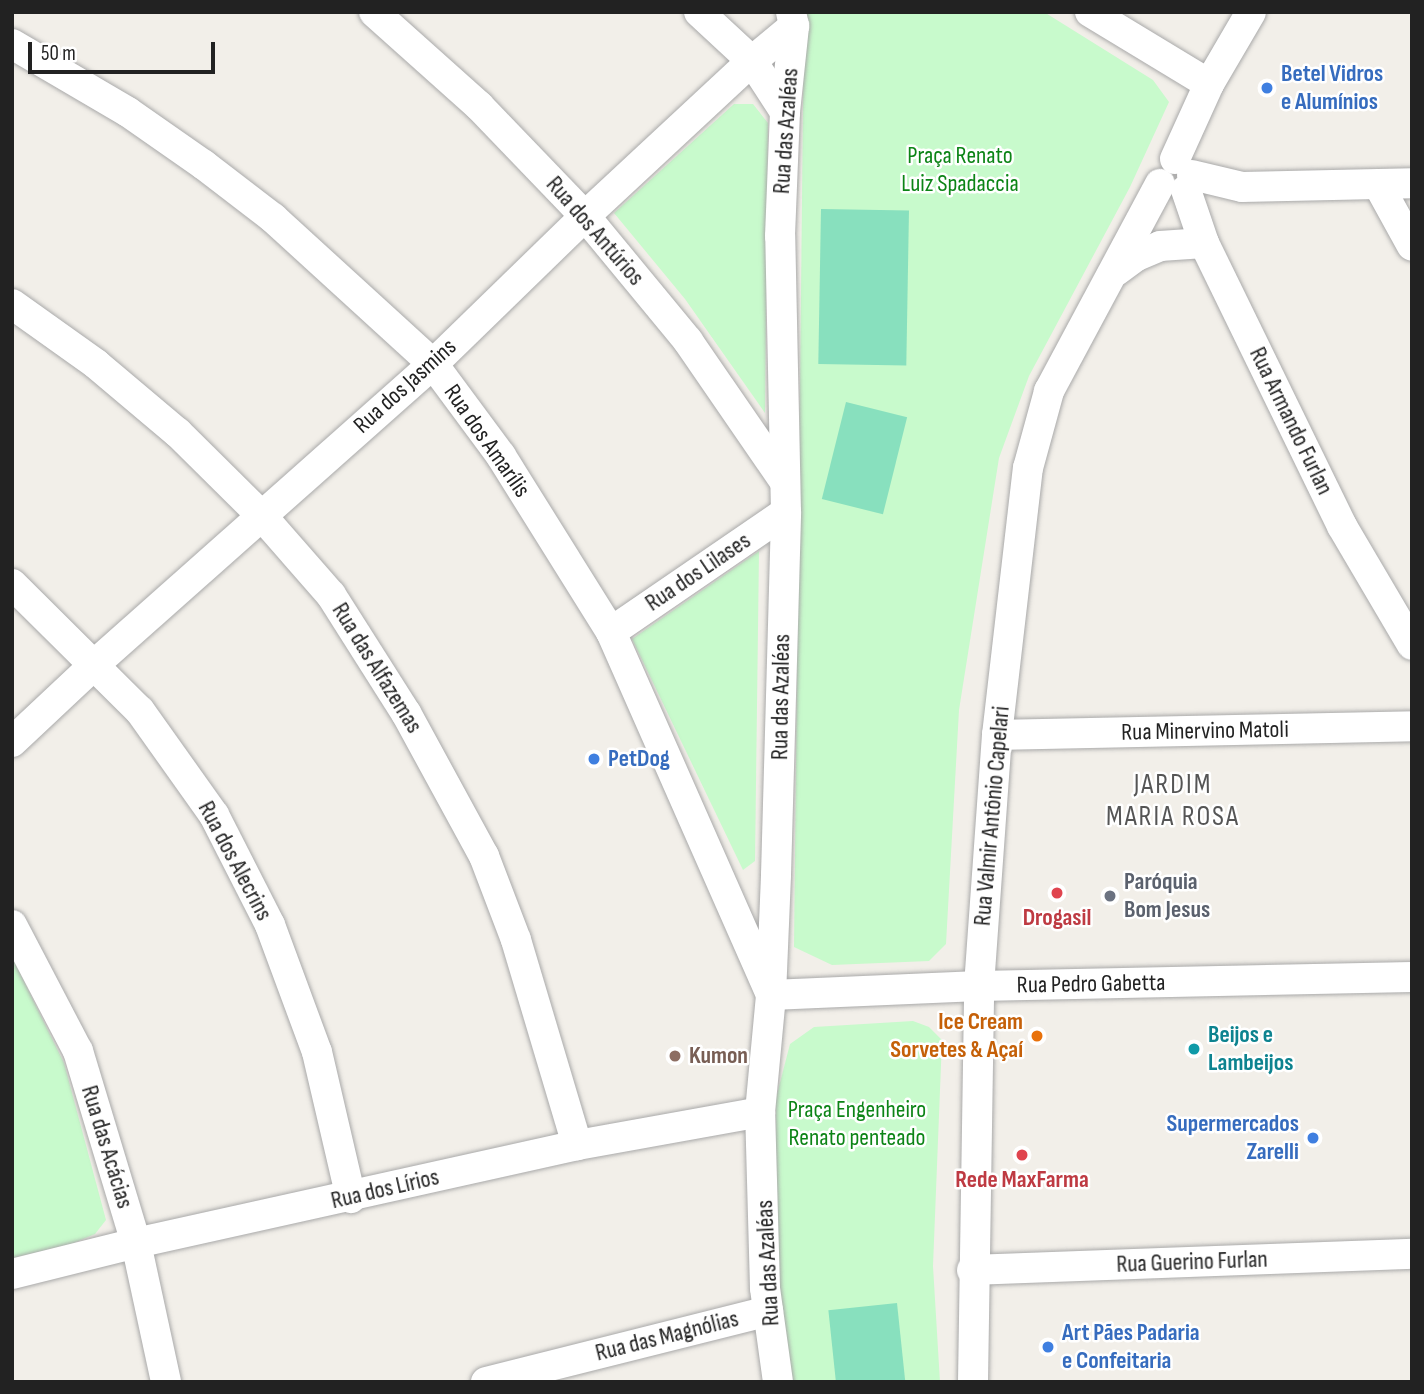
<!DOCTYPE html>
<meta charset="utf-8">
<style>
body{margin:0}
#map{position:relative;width:1424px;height:1394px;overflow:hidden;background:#f2efe9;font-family:"Sofia Sans Condensed",sans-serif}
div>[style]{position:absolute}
.park>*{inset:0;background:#c8facc}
.pitch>*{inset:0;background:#88e0be;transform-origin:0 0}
.roads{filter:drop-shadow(0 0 2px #a9a9a9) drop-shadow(0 0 2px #a9a9a9)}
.minor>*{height:30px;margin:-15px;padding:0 15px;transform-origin:15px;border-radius:15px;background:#fff}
.dots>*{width:19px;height:19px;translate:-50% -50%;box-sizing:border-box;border:4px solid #fff;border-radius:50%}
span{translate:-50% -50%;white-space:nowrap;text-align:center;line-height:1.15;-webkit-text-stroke:5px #fff;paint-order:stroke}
.shop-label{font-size:24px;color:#366cbe;font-weight:700}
.left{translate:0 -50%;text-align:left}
.right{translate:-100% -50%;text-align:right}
.street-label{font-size:24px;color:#222}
.park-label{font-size:24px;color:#0c8416}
.worship-label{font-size:24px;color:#5b616d;font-weight:700}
.health-label{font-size:24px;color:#be3a42;font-weight:700}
.food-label{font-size:24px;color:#c56008;font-weight:700}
.culture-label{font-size:24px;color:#0d838f;font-weight:700}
.education-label{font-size:24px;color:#785e54;font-weight:700}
.quarter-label{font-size:28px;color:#555;letter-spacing:2px}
.frame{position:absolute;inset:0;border:14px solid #222;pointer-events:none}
.scale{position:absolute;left:28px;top:42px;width:187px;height:32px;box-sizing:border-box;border:4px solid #222;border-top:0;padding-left:9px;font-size:21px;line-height:24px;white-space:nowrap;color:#222;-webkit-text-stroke:5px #fff;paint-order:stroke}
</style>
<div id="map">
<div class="park">
<div style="clip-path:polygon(804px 12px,1044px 12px,1153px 80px,1169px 102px,1130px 187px,1029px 376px,999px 458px,959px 710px,946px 944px,929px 961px,832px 965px,794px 947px)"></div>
<div style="clip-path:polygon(734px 104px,753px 104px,768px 123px,765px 413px,685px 299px,614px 213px)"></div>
<div style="clip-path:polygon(759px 551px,755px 861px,743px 870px,632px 639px)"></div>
<div style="clip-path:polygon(12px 957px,64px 1063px,106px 1220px,95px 1234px,69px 1245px,12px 1258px)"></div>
<div style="clip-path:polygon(913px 1021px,929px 1027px,942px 1040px,933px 1266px,940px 1382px,788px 1382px,775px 1254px,776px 1098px,790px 1044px,814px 1027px)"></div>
</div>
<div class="pitch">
<div style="left:821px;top:209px;width:88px;height:155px;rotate:1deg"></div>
<div style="left:846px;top:402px;width:63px;height:100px;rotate:14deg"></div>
<div style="left:897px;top:1303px;width:80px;height:69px;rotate:84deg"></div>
</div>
<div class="roads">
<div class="minor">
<div style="left:374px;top:12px;width:141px;rotate:41.8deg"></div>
<div style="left:479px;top:106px;width:153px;rotate:46.1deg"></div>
<div style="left:585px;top:216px;width:162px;rotate:50.5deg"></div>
<div style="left:688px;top:341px;width:168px;rotate:55.5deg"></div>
<div style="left:699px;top:12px;width:72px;rotate:42.8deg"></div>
<div style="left:752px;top:61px;width:61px;rotate:57.1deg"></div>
<div style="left:1090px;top:12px;width:139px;rotate:31.2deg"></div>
<div style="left:12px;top:44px;width:134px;rotate:30.4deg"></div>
<div style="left:128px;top:112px;width:93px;rotate:34.9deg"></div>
<div style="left:204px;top:165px;width:87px;rotate:37.5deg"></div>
<div style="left:273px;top:218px;width:217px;rotate:42.4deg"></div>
<div style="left:433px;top:364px;width:114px;rotate:53.5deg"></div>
<div style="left:501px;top:456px;width:208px;rotate:58deg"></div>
<div style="left:611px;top:632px;width:397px;rotate:66.2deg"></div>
<div style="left:771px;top:995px;width:208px;rotate:-2.5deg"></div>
<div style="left:979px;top:986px;width:433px;rotate:-1.2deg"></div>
<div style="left:1175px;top:159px;width:82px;rotate:-65.6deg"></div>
<div style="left:1209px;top:84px;width:83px;rotate:-59.7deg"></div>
<div style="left:1192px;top:175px;width:51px;rotate:13.5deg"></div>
<div style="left:1242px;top:187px;width:170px;rotate:-1.3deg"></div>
<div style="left:1379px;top:186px;width:68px;rotate:61.2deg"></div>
<div style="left:1186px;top:190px;width:56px;rotate:71.2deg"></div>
<div style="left:1204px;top:243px;width:315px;rotate:64deg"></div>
<div style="left:1342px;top:526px;width:138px;rotate:59.5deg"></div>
<div style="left:1116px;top:271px;width:26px;rotate:-36deg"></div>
<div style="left:1137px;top:256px;width:25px;rotate:-23deg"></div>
<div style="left:1160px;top:246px;width:44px;rotate:-3.9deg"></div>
<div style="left:12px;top:304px;width:103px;rotate:35.5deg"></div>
<div style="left:96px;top:364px;width:107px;rotate:40.1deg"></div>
<div style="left:178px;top:433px;width:117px;rotate:44.7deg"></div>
<div style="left:261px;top:515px;width:106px;rotate:48.8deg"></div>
<div style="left:331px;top:595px;width:140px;rotate:57.6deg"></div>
<div style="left:406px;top:713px;width:163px;rotate:61.4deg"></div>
<div style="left:484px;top:856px;width:90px;rotate:69.1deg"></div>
<div style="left:516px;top:940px;width:214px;rotate:73.4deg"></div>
<div style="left:12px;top:584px;width:180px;rotate:44.8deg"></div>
<div style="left:140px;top:711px;width:128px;rotate:54.6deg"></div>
<div style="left:214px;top:815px;width:123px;rotate:63deg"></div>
<div style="left:270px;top:925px;width:135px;rotate:69.7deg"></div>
<div style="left:317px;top:1052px;width:150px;rotate:76.9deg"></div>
<div style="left:611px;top:632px;width:212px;rotate:-34.4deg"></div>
<div style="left:997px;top:735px;width:415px;rotate:-1.2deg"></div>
<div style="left:12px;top:742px;width:114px;rotate:-43.2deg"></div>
<div style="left:95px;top:664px;width:452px;rotate:-41.6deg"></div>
<div style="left:433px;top:364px;width:212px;rotate:-44.2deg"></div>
<div style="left:585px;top:216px;width:228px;rotate:-42.9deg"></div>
<div style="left:752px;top:61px;width:55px;rotate:-39.8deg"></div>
<div style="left:12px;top:925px;width:142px;rotate:62.4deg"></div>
<div style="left:78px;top:1051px;width:201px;rotate:73.2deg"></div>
<div style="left:136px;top:1243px;width:142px;rotate:77.8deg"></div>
<div style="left:972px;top:1270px;width:440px;rotate:-2.1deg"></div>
<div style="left:12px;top:1274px;width:128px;rotate:-14deg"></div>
<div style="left:136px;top:1243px;width:452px;rotate:-12.5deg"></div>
<div style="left:577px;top:1145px;width:186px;rotate:-10.2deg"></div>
<div style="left:486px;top:1382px;width:291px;rotate:-14.1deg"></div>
<div style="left:778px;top:1382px;width:95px;rotate:-97.9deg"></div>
<div style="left:765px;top:1288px;width:176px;rotate:-91.6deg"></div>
<div style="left:760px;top:1112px;width:118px;rotate:-84.6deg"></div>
<div style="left:771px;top:995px;width:120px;rotate:-87.6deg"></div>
<div style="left:776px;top:875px;width:363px;rotate:-88.4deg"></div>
<div style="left:786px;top:512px;width:276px;rotate:-91.2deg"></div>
<div style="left:780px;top:236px;width:124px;rotate:-87.7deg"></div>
<div style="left:785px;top:112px;width:86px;rotate:-84deg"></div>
<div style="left:794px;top:26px;width:14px;rotate:-102deg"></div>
<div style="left:973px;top:1382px;width:396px;rotate:-89.1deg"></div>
<div style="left:979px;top:986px;width:252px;rotate:-85.9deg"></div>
<div style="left:997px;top:735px;width:269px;rotate:-83.4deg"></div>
<div style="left:1028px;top:468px;width:80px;rotate:-74.7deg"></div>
<div style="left:1049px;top:391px;width:235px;rotate:-61.8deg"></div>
</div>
</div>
<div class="dots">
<div style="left:1267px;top:88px;background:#3f7fe0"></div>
<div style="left:594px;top:759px;background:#3f7fe0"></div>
<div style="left:1057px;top:893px;background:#e0444e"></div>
<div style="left:1110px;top:896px;background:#6b7280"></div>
<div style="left:1037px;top:1036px;background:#e8710a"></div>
<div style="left:1194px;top:1049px;background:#0f9aa8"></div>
<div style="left:675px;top:1056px;background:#8d6e63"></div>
<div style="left:1313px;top:1138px;background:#3f7fe0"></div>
<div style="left:1022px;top:1155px;background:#e0444e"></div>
<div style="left:1048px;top:1347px;background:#3f7fe0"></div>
</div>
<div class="shop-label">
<span class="left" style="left:1281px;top:88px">Betel Vidros<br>e Alumínios</span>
<span class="left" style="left:608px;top:759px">PetDog</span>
<span class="right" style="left:1299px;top:1138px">Supermercados<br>Zarelli</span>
<span class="left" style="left:1062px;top:1347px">Art Pães Padaria<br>e Confeitaria</span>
</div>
<div class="street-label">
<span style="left:786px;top:131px;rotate:-86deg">Rua das Azaléas</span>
<span style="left:595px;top:231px;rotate:49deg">Rua dos Antúrios</span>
<span style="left:405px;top:386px;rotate:-42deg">Rua dos Jasmins</span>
<span style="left:1291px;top:421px;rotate:64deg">Rua Armando Furlan</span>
<span style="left:487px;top:441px;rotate:55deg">Rua dos Amarílis</span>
<span style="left:698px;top:572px;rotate:-34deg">Rua dos Lilases</span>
<span style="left:377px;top:668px;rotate:58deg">Rua das Alfazemas</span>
<span style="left:781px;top:697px;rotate:-89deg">Rua das Azaléas</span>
<span style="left:1205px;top:731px;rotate:-1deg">Rua Minervino Matoli</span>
<span style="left:992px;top:816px;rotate:-85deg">Rua Valmir Antônio Capelari</span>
<span style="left:235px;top:861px;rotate:62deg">Rua dos Alecrins</span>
<span style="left:1091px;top:984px;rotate:-1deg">Rua Pedro Gabetta</span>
<span style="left:107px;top:1147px;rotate:73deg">Rua das Acácias</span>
<span style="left:385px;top:1189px;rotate:-13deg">Rua dos Lírios</span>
<span style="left:1192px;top:1262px;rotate:-2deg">Rua Guerino Furlan</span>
<span style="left:768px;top:1263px;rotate:-93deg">Rua das Azaléas</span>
<span style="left:667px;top:1336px;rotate:-14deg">Rua das Magnólias</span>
</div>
<div class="park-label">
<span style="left:960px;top:170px">Praça Renato<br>Luiz Spadaccia</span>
<span style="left:857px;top:1124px">Praça Engenheiro<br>Renato penteado</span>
</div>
<div class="worship-label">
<span class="left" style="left:1124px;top:896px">Paróquia<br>Bom Jesus</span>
</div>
<div class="health-label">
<span style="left:1057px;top:918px">Drogasil</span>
<span style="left:1022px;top:1180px">Rede MaxFarma</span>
</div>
<div class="food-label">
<span class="right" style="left:1023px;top:1036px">Ice Cream<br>Sorvetes &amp; Açaí</span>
</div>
<div class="culture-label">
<span class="left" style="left:1208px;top:1049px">Beijos e<br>Lambeijos</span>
</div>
<div class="education-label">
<span class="left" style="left:689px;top:1056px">Kumon</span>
</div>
<div class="quarter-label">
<span style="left:1173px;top:801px">JARDIM<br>MARIA ROSA</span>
</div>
<div class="frame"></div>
<div class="scale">50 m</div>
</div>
